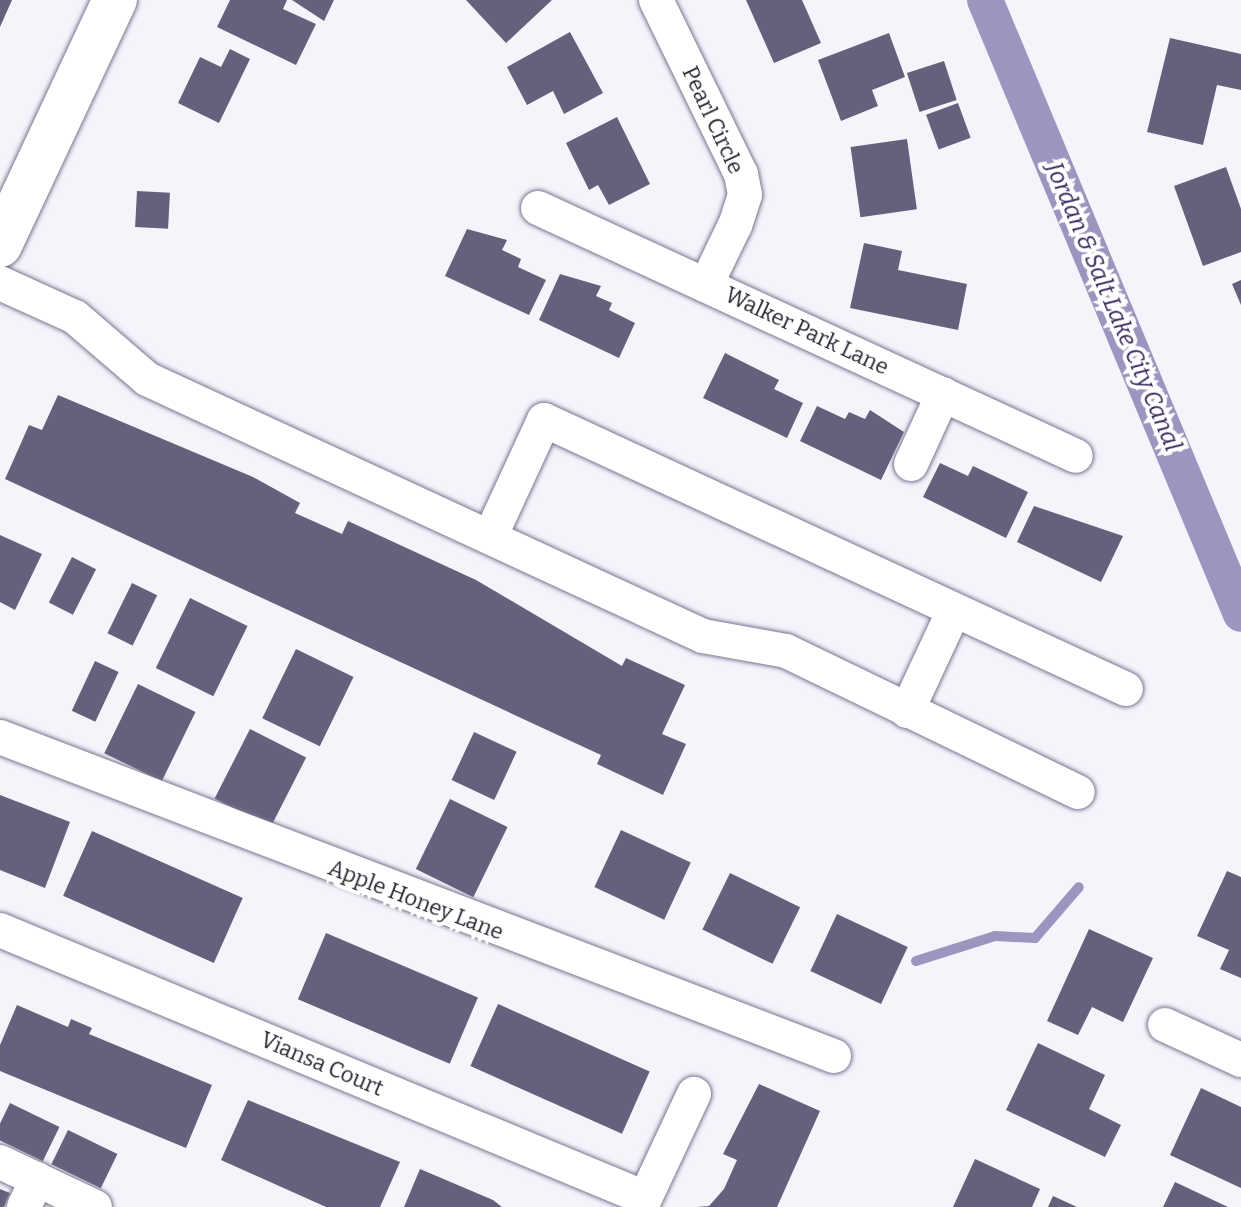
<!DOCTYPE html>
<style>
body{margin:0}
#map{position:relative;width:1241px;height:1207px;overflow:hidden;background:#f5f4fb;font-family:Bitter,serif}
div>[style]{position:absolute}
.stream>*{height:10px;margin:-5px;padding:0 5px;transform-origin:5px;border-radius:5px;background:#9e94c0}
.canal>*{height:36px;margin:-18px;padding:0 18px;transform-origin:18px;border-radius:18px;background:#9e94c0}
.building>*{inset:0;background:#67607c;transform-origin:0 0}
.roads{filter:drop-shadow(0 0 2px #7b7491) drop-shadow(0 0 2px #7b7491)}
.minor>*{height:34px;margin:-17px;padding:0 17px;transform-origin:17px;border-radius:17px;background:#fff}
.major>*{height:44px;margin:-22px;padding:0 22px;transform-origin:22px;border-radius:22px;background:#fff}
span{translate:-50% -50%;white-space:nowrap;text-align:center;line-height:1.15;-webkit-text-stroke:8px #fff;paint-order:stroke}
.street-label{font-size:22px;color:#221f2b}
.water-label{font-size:24px;color:#36245b;font-style:italic}
</style>
<div id="map">
<div class="stream">
<div style="left:916px;top:961px;width:83px;rotate:-17.6deg"></div>
<div style="left:995px;top:936px;width:40px;rotate:2.9deg"></div>
<div style="left:1035px;top:938px;width:67px;rotate:-49.2deg"></div>
</div>
<div class="canal">
<div style="left:985px;top:0;width:665px;rotate:67.37deg"></div>
</div>
<div class="building">
<div style="clip-path:polygon(0 0,12px 0,0 27px)"></div>
<div style="clip-path:polygon(230px 0,287px 0,283px 9px,316px 24px,296px 65px,217px 27px)"></div>
<div style="clip-path:polygon(292px 0,334px 0,324px 21px)"></div>
<div style="clip-path:polygon(466px 0,552px 0,506px 43px)"></div>
<div style="clip-path:polygon(746px 0,802px 0,821px 43px,774px 63px)"></div>
<div style="clip-path:polygon(570px 32px,603px 93px,564px 114px,553px 91px,527px 105px,507px 67px)"></div>
<div style="clip-path:polygon(889px 33px,905px 77px,872px 90px,878px 106px,841px 121px,818px 60px)"></div>
<div style="clip-path:polygon(1170px 38px,1241px 54px,1241px 90px,1217px 85px,1203px 145px,1147px 132px)"></div>
<div style="clip-path:polygon(230px 49px,250px 59px,219px 123px,178px 103px,200px 57px,221px 67px)"></div>
<div style="left:944px;top:61px;width:41px;height:39px;rotate:72deg"></div>
<div style="left:958px;top:103px;width:37px;height:34px;rotate:70deg"></div>
<div style="clip-path:polygon(617px 117px,650px 184px,609px 205px,598px 185px,589px 190px,566px 143px)"></div>
<div style="left:907px;top:139px;width:71px;height:57px;rotate:82deg"></div>
<div style="clip-path:polygon(1226px 167px,1241px 209px,1241px 252px,1203px 266px,1174px 186px)"></div>
<div style="left:137px;top:191px;width:33px;height:36px;rotate:3deg"></div>
<div style="clip-path:polygon(467px 229px,507px 240px,502px 250px,521px 259px,518px 267px,546px 280px,529px 315px,445px 276px)"></div>
<div style="clip-path:polygon(864px 243px,902px 251px,898px 270px,967px 284px,958px 330px,850px 308px)"></div>
<div style="clip-path:polygon(560px 274px,601px 286px,596px 296px,612px 303px,609px 310px,635px 323px,619px 358px,539px 320px)"></div>
<div style="clip-path:polygon(1241px 280px,1241px 305px,1232px 284px)"></div>
<div style="clip-path:polygon(725px 353px,779px 380px,774px 389px,803px 403px,787px 438px,703px 398px)"></div>
<div style="clip-path:polygon(58px 395px,253px 477px,300px 503px,295px 513px,342px 534px,348px 521px,476px 580px,622px 666px,626px 658px,685px 685px,662px 734px,686px 744px,663px 795px,597px 764px,601px 755px,5px 479px,29px 425px,42px 430px)"></div>
<div style="clip-path:polygon(817px 406px,845px 419px,849px 412px,865px 419px,870px 410px,904px 432px,881px 480px,800px 441px)"></div>
<div style="clip-path:polygon(940px 463px,968px 476px,973px 466px,1028px 492px,1006px 538px,923px 497px)"></div>
<div style="clip-path:polygon(1034px 506px,1123px 536px,1101px 582px,1017px 542px)"></div>
<div style="clip-path:polygon(0 535px,42px 554px,15px 610px,0 602px)"></div>
<div style="left:72px;top:557px;width:27px;height:51px;rotate:27deg"></div>
<div style="left:132px;top:583px;width:28px;height:56px;rotate:26deg"></div>
<div style="left:190px;top:598px;width:64px;height:78px;rotate:26deg"></div>
<div style="left:296px;top:649px;width:64px;height:77px;rotate:26deg"></div>
<div style="left:95px;top:661px;width:26px;height:55px;rotate:25deg"></div>
<div style="left:138px;top:684px;width:64px;height:77px;rotate:26deg"></div>
<div style="left:250px;top:729px;width:63px;height:78px;rotate:27deg"></div>
<div style="left:474px;top:732px;width:47px;height:53px;rotate:25deg"></div>
<div style="clip-path:polygon(0 795px,70px 822px,45px 888px,0 870px)"></div>
<div style="left:450px;top:799px;width:64px;height:78px;rotate:26deg"></div>
<div style="left:621px;top:830px;width:77px;height:63px;rotate:25deg"></div>
<div style="left:92px;top:831px;width:165px;height:71px;rotate:24deg"></div>
<div style="clip-path:polygon(1227px 871px,1241px 877px,1241px 978px,1220px 969px,1229px 950px,1197px 936px)"></div>
<div style="left:730px;top:873px;width:78px;height:63px;rotate:26deg"></div>
<div style="left:837px;top:914px;width:78px;height:63px;rotate:25deg"></div>
<div style="clip-path:polygon(1089px 929px,1153px 958px,1123px 1022px,1092px 1007px,1078px 1035px,1047px 1021px)"></div>
<div style="left:326px;top:933px;width:165px;height:72px;rotate:23deg"></div>
<div style="left:498px;top:1004px;width:166px;height:68px;rotate:24deg"></div>
<div style="clip-path:polygon(17px 1005px,68px 1027px,71px 1019px,92px 1028px,89px 1034px,212px 1085px,186px 1148px,0 1071px,0 1045px)"></div>
<div style="clip-path:polygon(1038px 1043px,1105px 1075px,1089px 1109px,1121px 1125px,1105px 1157px,1006px 1110px)"></div>
<div style="clip-path:polygon(759px 1084px,820px 1111px,777px 1207px,697px 1207px,709px 1206px,724px 1189px,737px 1160px,723px 1154px)"></div>
<div style="clip-path:polygon(1201px 1088px,1241px 1107px,1241px 1188px,1170px 1155px)"></div>
<div style="clip-path:polygon(248px 1100px,400px 1162px,380px 1207px,326px 1207px,221px 1160px)"></div>
<div style="left:10px;top:1103px;width:55px;height:38px;rotate:26deg"></div>
<div style="left:68px;top:1130px;width:55px;height:38px;rotate:26deg"></div>
<div style="clip-path:polygon(975px 1159px,1040px 1189px,1032px 1207px,953px 1207px)"></div>
<div style="clip-path:polygon(420px 1169px,493px 1200px,502px 1207px,404px 1207px)"></div>
<div style="clip-path:polygon(1175px 1182px,1228px 1207px,1163px 1207px)"></div>
<div style="clip-path:polygon(0 1189px,10px 1193px,4px 1207px,0 1207px)"></div>
<div style="clip-path:polygon(1053px 1196px,1077px 1207px,1048px 1207px)"></div>
</div>
<div class="roads">
<div class="minor">
<div style="left:656px;top:0;width:194px;rotate:64deg"></div>
<div style="left:741px;top:174px;width:21px;rotate:79deg"></div>
<div style="left:745px;top:195px;width:32px;rotate:108deg"></div>
<div style="left:735px;top:225px;width:67px;rotate:115.8deg"></div>
<div style="left:538px;top:208px;width:592px;rotate:24.75deg"></div>
<div style="left:0;top:283px;width:82px;rotate:24.4deg"></div>
<div style="left:75px;top:317px;width:95px;rotate:40.7deg"></div>
<div style="left:147px;top:379px;width:613px;rotate:24.81deg"></div>
<div style="left:703px;top:636px;width:84px;rotate:10.2deg"></div>
<div style="left:786px;top:651px;width:324px;rotate:25.8deg"></div>
<div style="left:911px;top:464px;width:77px;rotate:-65.4deg"></div>
<div style="left:490px;top:537px;width:129px;rotate:-65.2deg"></div>
<div style="left:544px;top:420px;width:641px;rotate:24.81deg"></div>
<div style="left:907px;top:711px;width:111px;rotate:-65deg"></div>
<div style="left:0;top:737px;width:893px;rotate:20.93deg"></div>
<div style="left:0;top:930px;width:698px;rotate:22.56deg"></div>
<div style="left:1165px;top:1025px;width:84px;rotate:24.7deg"></div>
<div style="left:0;top:1162px;width:105px;rotate:25.3deg"></div>
<div style="left:24px;top:1207px;width:31px;rotate:-65deg"></div>
<div style="left:641px;top:1207px;width:125px;rotate:-64.9deg"></div>
</div>
<div class="major">
<div style="left:0;top:245px;width:271px;rotate:-64.9deg"></div>
</div>
</div>
<div class="street-label">
<span style="left:713px;top:120px;rotate:65deg">Pearl Circle</span>
<span style="left:807px;top:331px;rotate:25deg">Walker Park Lane</span>
<span style="left:416px;top:900px;rotate:21deg">Apple Honey Lane</span>
<span style="left:322px;top:1064px;rotate:23deg">Viansa Court</span>
</div>
<div class="water-label">
<span style="left:1113px;top:307px;rotate:67deg">Jordan &amp; Salt Lake City Canal</span>
</div>
</div>
